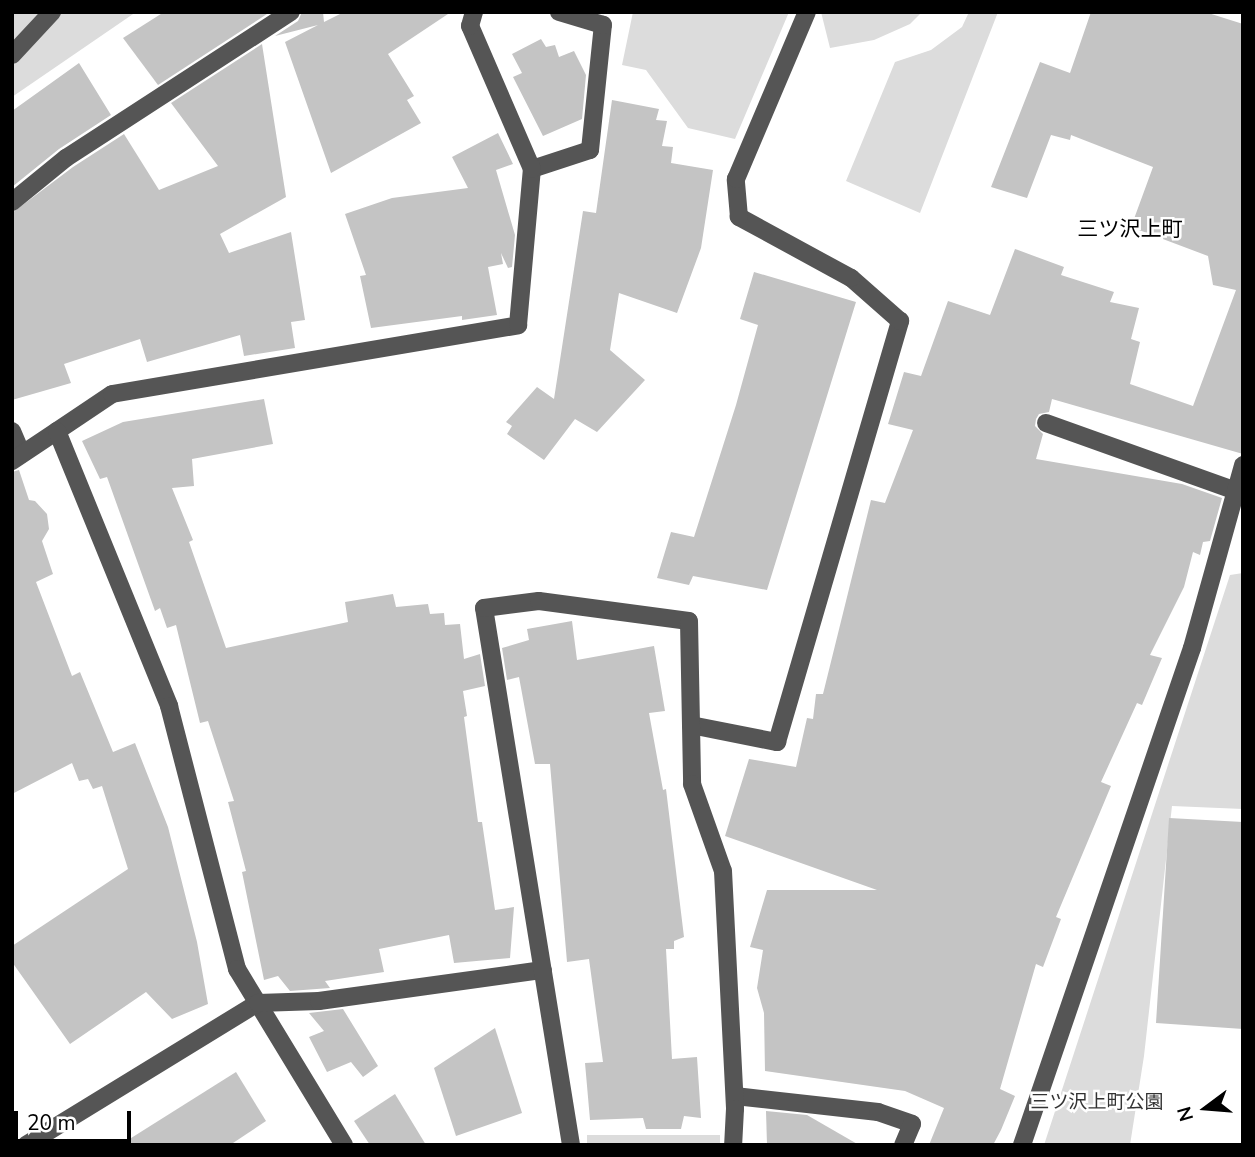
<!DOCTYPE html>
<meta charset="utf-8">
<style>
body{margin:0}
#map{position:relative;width:1255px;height:1157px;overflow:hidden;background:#fff;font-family:"Nunito Sans","Noto Sans JP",sans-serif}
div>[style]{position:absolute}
.green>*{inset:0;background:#dcdcdc;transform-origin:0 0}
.building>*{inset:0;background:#c4c4c4}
.minor>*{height:18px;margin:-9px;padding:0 9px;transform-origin:9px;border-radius:9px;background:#555}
span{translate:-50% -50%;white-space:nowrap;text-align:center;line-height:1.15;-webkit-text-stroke:5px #fff;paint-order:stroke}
.park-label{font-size:19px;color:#333}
.neighbourhood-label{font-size:21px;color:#000}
.frame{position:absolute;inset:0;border:14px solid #000;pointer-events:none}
.north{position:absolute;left:1171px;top:1073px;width:70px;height:70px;-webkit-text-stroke:5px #fff;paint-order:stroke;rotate:254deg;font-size:19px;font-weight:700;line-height:28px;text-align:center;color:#000}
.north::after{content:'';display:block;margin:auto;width:24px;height:32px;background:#000;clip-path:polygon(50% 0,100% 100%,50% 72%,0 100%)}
.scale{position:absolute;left:14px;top:1111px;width:117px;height:32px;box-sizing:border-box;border:4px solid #000;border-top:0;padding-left:9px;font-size:21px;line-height:24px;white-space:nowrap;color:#000;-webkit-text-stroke:5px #fff;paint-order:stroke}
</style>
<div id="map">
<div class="green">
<div style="clip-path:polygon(12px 12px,136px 12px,12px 97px)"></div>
<div style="clip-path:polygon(633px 12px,789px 12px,735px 139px,688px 128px,646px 70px,622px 65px)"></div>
<div style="clip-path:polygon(821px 12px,922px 12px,910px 24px,874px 40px,830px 48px)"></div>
<div style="clip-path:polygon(969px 12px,998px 12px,920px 213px,846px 181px,895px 62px,931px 50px,962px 27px)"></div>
<div style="clip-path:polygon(1243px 573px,1243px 809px,1172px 806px,1144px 1056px,1130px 1145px,1044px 1145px,1230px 575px)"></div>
<div style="left:587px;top:1135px;width:133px;height:10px"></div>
</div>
<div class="building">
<div style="clip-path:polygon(164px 12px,270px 12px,158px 85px,123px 38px)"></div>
<div style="clip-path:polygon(302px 12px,323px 12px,324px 22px,344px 12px,451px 12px,388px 54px,414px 96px,407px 100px,421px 123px,331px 173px,285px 42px,318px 25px,275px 36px,298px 21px)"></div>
<div style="clip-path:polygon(1091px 12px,1205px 12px,1243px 24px,1243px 454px,1052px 399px,1049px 412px,1039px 414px,1036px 419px,1035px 426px,1043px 434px,1036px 459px,1182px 484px,1222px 498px,1210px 541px,1203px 542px,1200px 555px,1193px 552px,1184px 587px,1150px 655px,1162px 658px,1142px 705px,1137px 703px,1101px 782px,1111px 786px,1056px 917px,1061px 919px,1043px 967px,1036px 964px,1000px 1089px,1015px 1096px,1001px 1130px,993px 1145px,929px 1145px,944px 1108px,905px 1091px,765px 1071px,764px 1013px,757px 988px,763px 950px,750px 947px,767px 890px,877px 890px,725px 836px,749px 759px,796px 767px,807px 718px,813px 719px,816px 694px,823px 694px,871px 500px,885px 503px,913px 430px,888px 424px,904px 372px,921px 376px,948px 301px,990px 315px,1015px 249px,1064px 267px,1061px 275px,1114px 292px,1110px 302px,1139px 308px,1131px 339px,1140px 342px,1130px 384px,1193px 406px,1236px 290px,1213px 285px,1208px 256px,1131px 227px,1153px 167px,1071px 135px,1070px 140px,1051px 135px,1027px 198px,991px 187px,1040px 62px,1070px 73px)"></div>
<div style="clip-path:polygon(541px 39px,546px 47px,555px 45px,559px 57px,574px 51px,586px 75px,582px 119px,543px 136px,513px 77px,522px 73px,512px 54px)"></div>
<div style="clip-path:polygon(262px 44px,286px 197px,220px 234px,229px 253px,291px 232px,305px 320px,291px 322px,295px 348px,244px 356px,240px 335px,147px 362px,140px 339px,64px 364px,71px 383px,12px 400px,12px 213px,73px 167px,124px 134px,159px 190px,218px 166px,171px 103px)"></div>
<div style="clip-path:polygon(79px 63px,111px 115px,59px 149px,12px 187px,12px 111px)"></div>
<div style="clip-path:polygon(612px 100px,659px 109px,656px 120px,667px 121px,662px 146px,673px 147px,671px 163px,713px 170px,701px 248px,677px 313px,619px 293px,610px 350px,645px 380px,597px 432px,575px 419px,544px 460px,507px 434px,512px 426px,506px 422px,537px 387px,554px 399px,583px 211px,596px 213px)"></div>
<div style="clip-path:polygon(498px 133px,513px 164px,496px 170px,515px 235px,512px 267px,508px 268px,501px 253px,503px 264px,488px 267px,497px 315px,462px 320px,462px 316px,371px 328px,360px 276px,366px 275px,345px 214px,392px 198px,468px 188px,452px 157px)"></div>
<div style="clip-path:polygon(754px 272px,856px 302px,767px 590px,693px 576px,689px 585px,657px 578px,671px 532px,694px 537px,736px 405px,758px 325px,740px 319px)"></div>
<div style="clip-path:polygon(264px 399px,273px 444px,192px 459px,194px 486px,172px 488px,193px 540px,189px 542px,226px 648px,348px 622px,345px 602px,393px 594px,396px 607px,428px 604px,430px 614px,444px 613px,445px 625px,460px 624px,464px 659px,480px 654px,485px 686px,463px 691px,467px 716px,464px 717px,478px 822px,482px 822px,495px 910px,514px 907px,510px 958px,454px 963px,449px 935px,379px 949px,384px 972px,325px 981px,330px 988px,290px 991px,278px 976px,264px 980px,242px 872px,246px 871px,228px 802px,234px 801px,208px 721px,200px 723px,176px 625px,167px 628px,160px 608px,155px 611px,107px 477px,100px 479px,82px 441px,123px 422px)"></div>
<div style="clip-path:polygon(19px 470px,29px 500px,35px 501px,47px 514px,49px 529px,42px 541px,53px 574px,36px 582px,72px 676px,80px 672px,113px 752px,135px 743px,168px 827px,197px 942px,208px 1004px,172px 1019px,146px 992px,70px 1044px,12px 962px,12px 946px,128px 869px,102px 786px,93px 789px,88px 779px,79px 781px,72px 763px,12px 794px,12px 472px)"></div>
<div style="clip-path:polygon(572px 621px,577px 660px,654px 646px,665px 711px,649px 713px,663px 790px,666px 789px,684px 937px,674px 941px,674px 949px,666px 949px,672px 1059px,697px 1057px,701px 1118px,684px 1116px,681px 1129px,646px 1129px,643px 1118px,590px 1120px,585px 1063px,603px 1062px,589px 959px,567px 962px,550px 764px,535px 764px,519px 677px,507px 680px,502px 648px,529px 640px,527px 629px)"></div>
<div style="clip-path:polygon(1169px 818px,1243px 822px,1243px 1029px,1156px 1023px)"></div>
<div style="clip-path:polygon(343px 1009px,378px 1066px,363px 1077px,351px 1062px,327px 1072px,309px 1037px,324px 1031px,309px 1013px)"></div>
<div style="clip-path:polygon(495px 1028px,522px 1113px,456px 1136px,434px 1068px)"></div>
<div style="clip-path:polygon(236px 1072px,266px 1121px,230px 1145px,120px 1145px)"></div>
<div style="clip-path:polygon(395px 1094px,426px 1145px,370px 1145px,354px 1121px)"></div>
<div style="clip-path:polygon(766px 1111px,807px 1115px,859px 1145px,767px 1145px)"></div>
</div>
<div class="minor">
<div style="left:12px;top:55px;width:59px;rotate:-47.1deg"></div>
<div style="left:532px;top:169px;width:61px;rotate:-18.1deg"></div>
<div style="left:590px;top:150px;width:126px;rotate:-84.1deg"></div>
<div style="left:603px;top:25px;width:46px;rotate:-163.5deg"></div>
<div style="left:12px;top:202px;width:70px;rotate:-39.2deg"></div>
<div style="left:66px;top:158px;width:268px;rotate:-33deg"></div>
<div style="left:1046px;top:423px;width:202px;rotate:19.7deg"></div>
<div style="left:12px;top:431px;width:25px;rotate:67deg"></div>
<div style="left:57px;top:431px;width:66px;rotate:-33.9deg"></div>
<div style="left:112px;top:394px;width:412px;rotate:-9.6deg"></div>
<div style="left:518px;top:325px;width:157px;rotate:-84.9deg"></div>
<div style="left:532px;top:169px;width:156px;rotate:-113.4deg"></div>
<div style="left:470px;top:26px;width:15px;rotate:-74deg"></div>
<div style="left:12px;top:461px;width:54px;rotate:-33.7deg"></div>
<div style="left:57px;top:431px;width:297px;rotate:67.8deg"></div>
<div style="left:169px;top:706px;width:272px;rotate:75.5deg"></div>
<div style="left:237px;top:969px;width:206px;rotate:58.7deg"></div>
<div style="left:691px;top:725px;width:88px;rotate:11.2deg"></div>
<div style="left:777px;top:742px;width:439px;rotate:-73.7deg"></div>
<div style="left:900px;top:321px;width:65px;rotate:-138.7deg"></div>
<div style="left:851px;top:278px;width:128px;rotate:-151.4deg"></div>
<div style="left:739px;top:217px;width:38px;rotate:-95deg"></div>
<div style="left:736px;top:179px;width:181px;rotate:-67deg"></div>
<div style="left:735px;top:1096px;width:144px;rotate:6.4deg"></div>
<div style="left:878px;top:1112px;width:36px;rotate:19deg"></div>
<div style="left:912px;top:1124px;width:23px;rotate:113deg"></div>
<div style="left:26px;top:1145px;width:272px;rotate:-31.5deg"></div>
<div style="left:258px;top:1003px;width:61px;rotate:-1.9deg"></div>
<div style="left:319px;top:1001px;width:226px;rotate:-7.9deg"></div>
<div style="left:571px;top:1145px;width:544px;rotate:-99.2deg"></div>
<div style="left:484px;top:608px;width:55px;rotate:-7.3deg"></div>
<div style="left:539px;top:601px;width:151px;rotate:7.6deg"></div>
<div style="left:689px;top:621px;width:163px;rotate:88.9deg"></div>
<div style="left:692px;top:784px;width:92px;rotate:70.4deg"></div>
<div style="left:723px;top:871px;width:238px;rotate:87.1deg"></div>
<div style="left:735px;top:1109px;width:36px;rotate:93deg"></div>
<div style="left:1022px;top:1145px;width:525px;rotate:-71.12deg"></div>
<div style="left:1192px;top:648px;width:190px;rotate:-74.4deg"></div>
</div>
<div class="park-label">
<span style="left:1097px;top:1103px">三ツ沢上町公園</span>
</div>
<div class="neighbourhood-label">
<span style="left:1130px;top:229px">三ツ沢上町</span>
</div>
<div class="frame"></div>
<div class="north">N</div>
<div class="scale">20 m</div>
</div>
